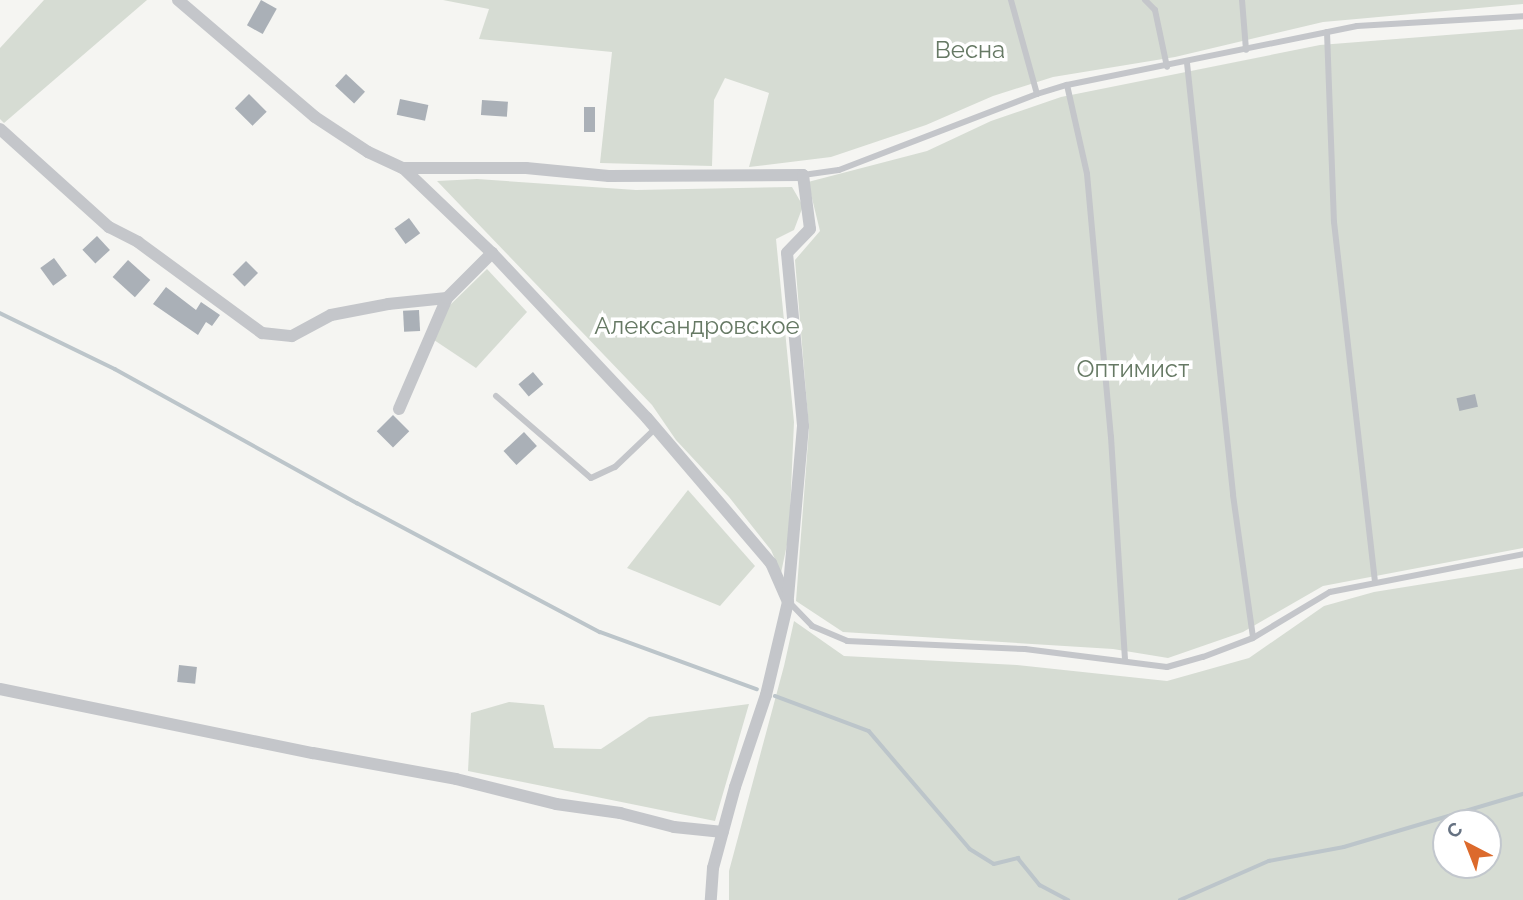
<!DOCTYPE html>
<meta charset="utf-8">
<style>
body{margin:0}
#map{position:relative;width:1523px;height:900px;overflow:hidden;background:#f5f5f2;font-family:Raleway,sans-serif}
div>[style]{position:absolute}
.green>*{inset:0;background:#d6dcd3}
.stream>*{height:3.5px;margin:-1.75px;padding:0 1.75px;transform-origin:1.75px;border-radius:1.75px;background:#bcc5ca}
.building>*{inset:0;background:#aab0b7;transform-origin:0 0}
.lane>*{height:6px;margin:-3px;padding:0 3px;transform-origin:3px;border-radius:3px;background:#c4c6ca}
.street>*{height:12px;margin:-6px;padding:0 6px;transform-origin:6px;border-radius:6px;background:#c4c6ca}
span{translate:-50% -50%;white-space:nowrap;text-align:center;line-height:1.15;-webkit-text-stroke:7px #fff;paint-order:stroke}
.park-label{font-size:24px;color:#667964}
.north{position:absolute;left:1432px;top:809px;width:70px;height:70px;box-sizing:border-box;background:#fff;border:2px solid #c2c7cd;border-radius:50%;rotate:318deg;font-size:19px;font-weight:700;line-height:28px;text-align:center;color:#667282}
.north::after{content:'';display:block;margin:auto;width:24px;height:32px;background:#dc6a2c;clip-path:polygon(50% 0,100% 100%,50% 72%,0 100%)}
</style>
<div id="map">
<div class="green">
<div style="clip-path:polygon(44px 0,147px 0,4px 123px,0 119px,0 48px)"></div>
<div style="clip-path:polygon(443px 0,1523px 0,1523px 4px,1323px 22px,1175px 57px,1053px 77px,993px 96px,926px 125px,831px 157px,749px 167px,769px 93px,725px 78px,714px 100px,712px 166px,600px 163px,612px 52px,479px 39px,489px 9px)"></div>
<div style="clip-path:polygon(1523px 29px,1523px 548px,1323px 586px,1243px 632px,1168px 658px,1113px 649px,843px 632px,796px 601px,809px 429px,795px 260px,820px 231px,808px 182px,927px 151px,991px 121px,1061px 97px,1320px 45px)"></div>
<div style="clip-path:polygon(477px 179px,636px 190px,792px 187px,803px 206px,794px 230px,776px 239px,794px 422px,789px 535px,781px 573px,771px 550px,729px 497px,676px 440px,652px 405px,437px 181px)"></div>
<div style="clip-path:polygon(487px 269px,527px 312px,476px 368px,434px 340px,448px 307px)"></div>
<div style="clip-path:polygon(688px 490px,755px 566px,720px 606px,627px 568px)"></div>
<div style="clip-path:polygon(evenodd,1523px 568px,1523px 900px,729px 900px,729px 871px,784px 666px,794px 621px,844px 656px,1017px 665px,1167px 681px,1249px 658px,1324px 606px,1374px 592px,1523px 568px,1446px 823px,1488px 823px,1488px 865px,1446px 865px,1446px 823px)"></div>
<div style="clip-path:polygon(509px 702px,544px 705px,554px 748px,601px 749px,649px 717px,749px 704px,715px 821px,468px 771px,471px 713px)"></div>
</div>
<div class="stream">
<div style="left:0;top:313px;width:128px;rotate:26deg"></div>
<div style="left:115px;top:369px;width:277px;rotate:29deg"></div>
<div style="left:357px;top:503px;width:275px;rotate:28deg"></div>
<div style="left:600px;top:632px;width:167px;rotate:20deg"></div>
<div style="left:775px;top:696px;width:100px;rotate:20.4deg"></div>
<div style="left:869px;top:731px;width:155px;rotate:49.4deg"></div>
<div style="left:970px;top:849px;width:28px;rotate:32deg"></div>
<div style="left:994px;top:864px;width:25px;rotate:-14deg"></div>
<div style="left:1018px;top:858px;width:35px;rotate:51deg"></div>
<div style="left:1040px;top:885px;width:32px;rotate:28deg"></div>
<div style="left:1180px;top:900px;width:97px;rotate:-23.7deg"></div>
<div style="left:1269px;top:861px;width:76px;rotate:-10.6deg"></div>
<div style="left:1344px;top:847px;width:187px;rotate:-16.5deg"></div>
</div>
<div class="building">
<div style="left:261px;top:0;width:18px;height:29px;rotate:29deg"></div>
<div style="left:346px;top:74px;width:26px;height:16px;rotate:43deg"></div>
<div style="left:249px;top:94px;width:25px;height:20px;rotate:45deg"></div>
<div style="left:400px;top:99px;width:29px;height:16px;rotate:12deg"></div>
<div style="left:482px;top:100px;width:26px;height:15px;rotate:4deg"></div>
<div style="left:584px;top:107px;width:11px;height:25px"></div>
<div style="left:409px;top:218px;width:19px;height:18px;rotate:54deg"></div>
<div style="left:97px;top:236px;width:19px;height:20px;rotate:47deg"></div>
<div style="left:54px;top:258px;width:22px;height:17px;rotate:54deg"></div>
<div style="left:128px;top:260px;width:30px;height:23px;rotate:42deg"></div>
<div style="left:246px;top:261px;width:17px;height:19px;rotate:45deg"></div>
<div style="clip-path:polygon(166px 287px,196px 310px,201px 302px,220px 315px,212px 326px,206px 322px,198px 335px,153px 304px)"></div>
<div style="left:419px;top:310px;width:21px;height:16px;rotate:87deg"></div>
<div style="left:533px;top:372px;width:16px;height:19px;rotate:50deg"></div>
<div style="left:1475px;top:394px;width:13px;height:19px;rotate:77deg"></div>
<div style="left:393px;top:415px;width:23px;height:23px;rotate:45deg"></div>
<div style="left:524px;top:432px;width:19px;height:28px;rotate:47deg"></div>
<div style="left:179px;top:665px;width:18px;height:17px;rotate:6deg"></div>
</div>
<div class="lane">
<div style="left:1145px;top:0;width:14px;rotate:45deg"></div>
<div style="left:1155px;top:10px;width:58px;rotate:78.1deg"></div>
<div style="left:1242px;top:0;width:50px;rotate:85.4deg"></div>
<div style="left:1327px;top:32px;width:190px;rotate:87.9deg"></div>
<div style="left:1334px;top:222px;width:362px;rotate:83.5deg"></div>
<div style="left:1187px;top:63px;width:434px;rotate:83.9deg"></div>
<div style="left:1233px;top:495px;width:144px;rotate:82deg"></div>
<div style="left:1067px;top:85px;width:91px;rotate:77.3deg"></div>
<div style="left:1087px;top:174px;width:264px;rotate:84.8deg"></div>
<div style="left:1111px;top:437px;width:224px;rotate:86.4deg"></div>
<div style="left:1037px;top:94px;width:31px;rotate:-17deg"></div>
<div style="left:1067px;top:85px;width:296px;rotate:-11.5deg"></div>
<div style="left:1357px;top:26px;width:166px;rotate:-3.4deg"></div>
<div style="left:803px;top:175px;width:36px;rotate:-8deg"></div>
<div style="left:839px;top:170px;width:212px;rotate:-21deg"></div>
<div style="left:1037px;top:94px;width:98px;rotate:-105.5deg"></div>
<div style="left:496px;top:396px;width:125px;rotate:40.8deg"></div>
<div style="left:591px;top:478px;width:26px;rotate:-25deg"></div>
<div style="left:615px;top:467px;width:57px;rotate:-43.6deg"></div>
<div style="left:790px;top:603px;width:32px;rotate:46deg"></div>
<div style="left:812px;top:626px;width:38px;rotate:23deg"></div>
<div style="left:847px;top:641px;width:178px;rotate:2.6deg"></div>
<div style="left:1025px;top:649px;width:143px;rotate:7.2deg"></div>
<div style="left:1167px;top:667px;width:37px;rotate:-16deg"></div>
<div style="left:1203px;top:657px;width:53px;rotate:-20.8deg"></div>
<div style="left:1253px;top:638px;width:90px;rotate:-30.9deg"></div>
<div style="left:1330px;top:592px;width:197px;rotate:-11.1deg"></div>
</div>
<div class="street">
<div style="left:178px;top:0;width:180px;rotate:40.5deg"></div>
<div style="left:315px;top:117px;width:64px;rotate:33.4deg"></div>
<div style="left:368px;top:152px;width:38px;rotate:25deg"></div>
<div style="left:403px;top:168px;width:123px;rotate:43.7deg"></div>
<div style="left:492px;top:253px;width:226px;rotate:46.8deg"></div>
<div style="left:647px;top:418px;width:191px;rotate:49.5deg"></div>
<div style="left:771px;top:563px;width:43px;rotate:66.4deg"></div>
<div style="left:788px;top:602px;width:96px;rotate:103.3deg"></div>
<div style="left:766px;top:695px;width:97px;rotate:108.6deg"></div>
<div style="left:735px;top:787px;width:84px;rotate:105.2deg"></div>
<div style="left:713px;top:868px;width:32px;rotate:94deg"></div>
<div style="left:0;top:129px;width:147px;rotate:42deg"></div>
<div style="left:109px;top:227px;width:33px;rotate:27deg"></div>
<div style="left:138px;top:242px;width:154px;rotate:36.3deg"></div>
<div style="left:262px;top:333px;width:30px;rotate:6deg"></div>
<div style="left:292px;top:336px;width:44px;rotate:-28.3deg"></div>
<div style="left:331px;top:315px;width:58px;rotate:-10.9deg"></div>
<div style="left:388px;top:304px;width:59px;rotate:-5.8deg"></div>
<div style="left:403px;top:168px;width:123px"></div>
<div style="left:526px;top:168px;width:83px;rotate:5.5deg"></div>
<div style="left:609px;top:176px;width:194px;rotate:-0.3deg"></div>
<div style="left:803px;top:175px;width:54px;rotate:82.6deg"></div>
<div style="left:810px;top:229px;width:33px;rotate:134deg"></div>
<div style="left:787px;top:253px;width:174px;rotate:84.7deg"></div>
<div style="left:803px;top:426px;width:174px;rotate:95deg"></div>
<div style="left:399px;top:409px;width:121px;rotate:-66.6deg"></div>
<div style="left:447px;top:298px;width:64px;rotate:-45deg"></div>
<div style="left:0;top:689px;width:319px;rotate:11.6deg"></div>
<div style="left:313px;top:753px;width:145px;rotate:10.3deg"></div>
<div style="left:456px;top:779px;width:103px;rotate:14deg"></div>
<div style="left:556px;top:804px;width:65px;rotate:8deg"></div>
<div style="left:620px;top:813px;width:56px;rotate:14.5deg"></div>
<div style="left:674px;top:827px;width:49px;rotate:5.8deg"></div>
</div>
<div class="park-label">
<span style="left:970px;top:50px">Весна</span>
<span style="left:697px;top:326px">Александровское</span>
<span style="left:1133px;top:369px">Оптимист</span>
</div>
<div class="north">С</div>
</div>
